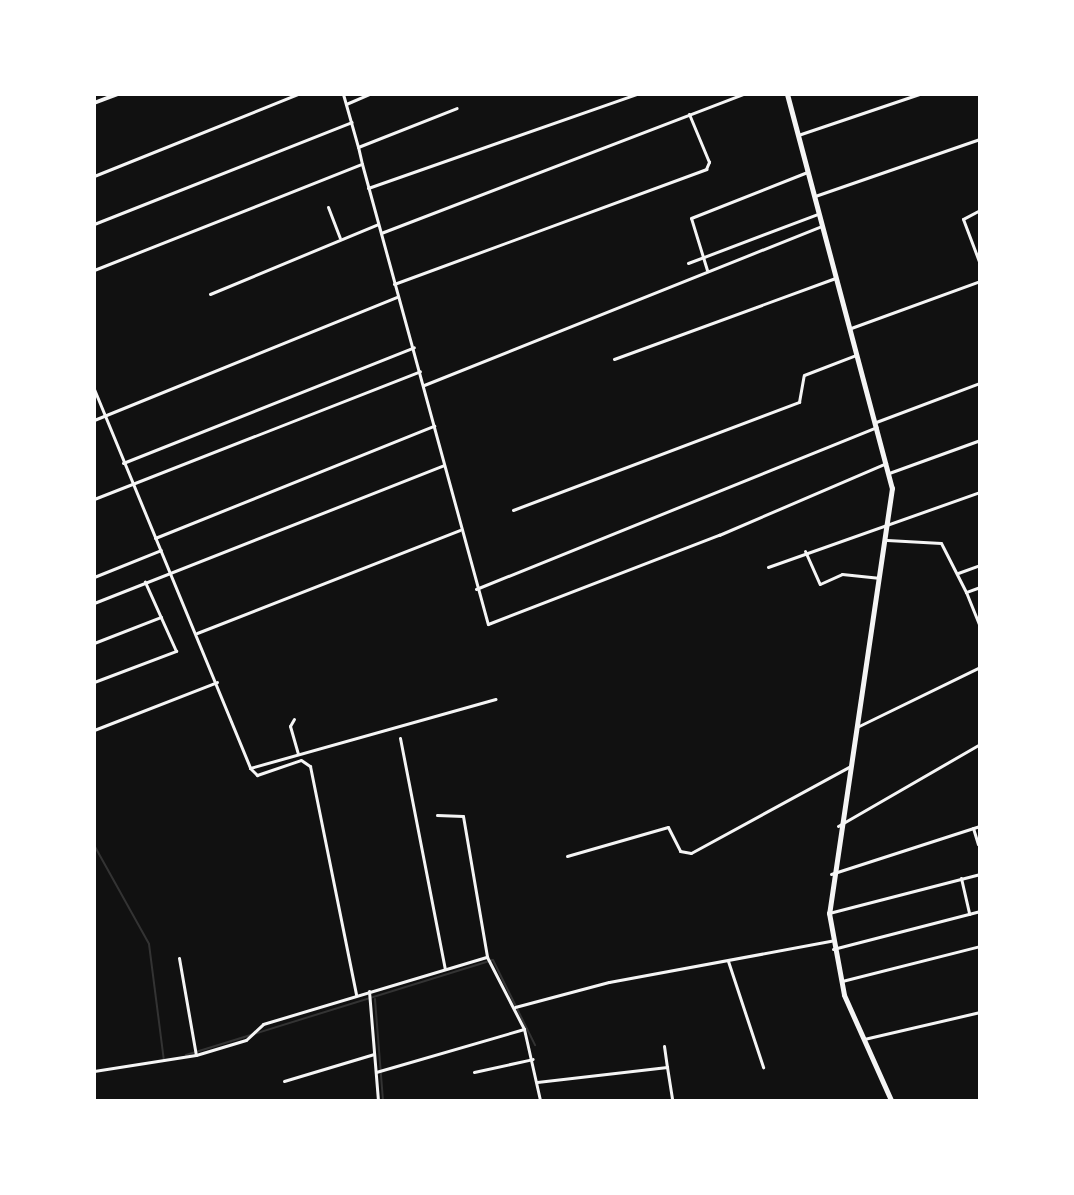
<!DOCTYPE html>
<style>
body{margin:0}
#map{position:relative;width:1074px;height:1195px;overflow:hidden;background:#111;font-family:Mulish,sans-serif}
div>[style]{position:absolute}
.stream>*{height:2px;margin:-1px;padding:0 1px;transform-origin:1px;border-radius:1px;background:#333}
.minor>*{height:3px;margin:-1.5px;padding:0 1.5px;transform-origin:1.5px;border-radius:1.5px;background:#f5f5f5}
.tertiary>*{height:4px;margin:-2px;padding:0 2px;transform-origin:2px;border-radius:2px;background:#f5f5f5}
.trunk>*{height:5px;margin:-2.5px;padding:0 2.5px;transform-origin:2.5px;border-radius:2.5px;background:#f5f5f5}
span{translate:-50% -50%;white-space:nowrap;text-align:center;line-height:1.15;-webkit-text-stroke:6px #fff;paint-order:stroke}
.frame{position:absolute;inset:0;border:96px solid #fff;pointer-events:none}
</style>
<div id="map">
<div class="stream">
<div style="left:94px;top:845px;width:113px;rotate:60.9deg"></div>
<div style="left:149px;top:944px;width:118px;rotate:82.7deg"></div>
<div style="left:375px;top:999px;width:101px;rotate:85.5deg"></div>
<div style="left:186px;top:1055px;width:321px;rotate:-17.2deg"></div>
<div style="left:493px;top:960px;width:95px;rotate:63.7deg"></div>
</div>
<div class="minor">
<div style="left:343px;top:94px;width:55px;rotate:74.2deg"></div>
<div style="left:358px;top:147px;width:106px;rotate:-21.5deg"></div>
<div style="left:346px;top:104px;width:25px;rotate:-23deg"></div>
<div style="left:798px;top:135px;width:128px;rotate:-18.7deg"></div>
<div style="left:362px;top:164px;width:477px;rotate:74.7deg"></div>
<div style="left:488px;top:624px;width:248px;rotate:-21.1deg"></div>
<div style="left:719px;top:535px;width:182px;rotate:-23.3deg"></div>
<div style="left:94px;top:176px;width:220px;rotate:-21.9deg"></div>
<div style="left:368px;top:188px;width:285px;rotate:-19.3deg"></div>
<div style="left:815px;top:196px;width:175px;rotate:-19.1deg"></div>
<div style="left:328px;top:207px;width:33px;rotate:69deg"></div>
<div style="left:980px;top:210px;width:19px;rotate:152deg"></div>
<div style="left:963px;top:219px;width:48px;rotate:69.3deg"></div>
<div style="left:94px;top:224px;width:277px;rotate:-21.6deg"></div>
<div style="left:381px;top:233px;width:389px;rotate:-21deg"></div>
<div style="left:688px;top:263px;width:139px;rotate:-20.7deg"></div>
<div style="left:94px;top:270px;width:288px;rotate:-21.6deg"></div>
<div style="left:362px;top:164px;width:17px;rotate:-103deg"></div>
<div style="left:707px;top:270px;width:54px;rotate:-107.1deg"></div>
<div style="left:691px;top:218px;width:125px;rotate:-21.6deg"></div>
<div style="left:394px;top:284px;width:333px;rotate:-20.2deg"></div>
<div style="left:706px;top:169px;width:8px;rotate:-67deg"></div>
<div style="left:709px;top:162px;width:52px;rotate:-112.6deg"></div>
<div style="left:210px;top:294px;width:182px;rotate:-22.6deg"></div>
<div style="left:851px;top:328px;width:137px;rotate:-20deg"></div>
<div style="left:614px;top:359px;width:235px;rotate:-20.1deg"></div>
<div style="left:424px;top:385px;width:428px;rotate:-21.8deg"></div>
<div style="left:94px;top:389px;width:410px;rotate:67.6deg"></div>
<div style="left:250px;top:768px;width:255px;rotate:-15.7deg"></div>
<div style="left:94px;top:420px;width:327px;rotate:-22.1deg"></div>
<div style="left:876px;top:422px;width:111px;rotate:-20.6deg"></div>
<div style="left:123px;top:463px;width:313px;rotate:-21.7deg"></div>
<div style="left:889px;top:473px;width:97px;rotate:-19.9deg"></div>
<div style="left:94px;top:499px;width:350px;rotate:-21.4deg"></div>
<div style="left:513px;top:510px;width:306px;rotate:-20.7deg"></div>
<div style="left:799px;top:402px;width:27px;rotate:-80deg"></div>
<div style="left:804px;top:375px;width:56px;rotate:-21deg"></div>
<div style="left:155px;top:538px;width:301px;rotate:-21.9deg"></div>
<div style="left:887px;top:540px;width:54px;rotate:3.2deg"></div>
<div style="left:941px;top:543px;width:55px;rotate:63deg"></div>
<div style="left:805px;top:551px;width:36px;rotate:66deg"></div>
<div style="left:820px;top:584px;width:24px;rotate:-24deg"></div>
<div style="left:842px;top:574px;width:36px;rotate:6deg"></div>
<div style="left:768px;top:567px;width:225px;rotate:-19.5deg"></div>
<div style="left:958px;top:573px;width:23px;rotate:-20deg"></div>
<div style="left:94px;top:577px;width:72px;rotate:-21.9deg"></div>
<div style="left:980px;top:587px;width:15px;rotate:160deg"></div>
<div style="left:966px;top:592px;width:38px;rotate:68deg"></div>
<div style="left:476px;top:589px;width:432px;rotate:-22deg"></div>
<div style="left:94px;top:603px;width:376px;rotate:-21.5deg"></div>
<div style="left:197px;top:633px;width:282px;rotate:-21.4deg"></div>
<div style="left:94px;top:643px;width:72px;rotate:-21.2deg"></div>
<div style="left:94px;top:682px;width:88px;rotate:-20.7deg"></div>
<div style="left:176px;top:651px;width:76px;rotate:-114.2deg"></div>
<div style="left:294px;top:719px;width:8px;rotate:120deg"></div>
<div style="left:290px;top:726px;width:29px;rotate:74deg"></div>
<div style="left:859px;top:726px;width:135px;rotate:-26deg"></div>
<div style="left:94px;top:730px;width:132px;rotate:-21.3deg"></div>
<div style="left:400px;top:738px;width:235px;rotate:79deg"></div>
<div style="left:250px;top:768px;width:10px;rotate:45deg"></div>
<div style="left:257px;top:775px;width:46px;rotate:-18.8deg"></div>
<div style="left:301px;top:760px;width:11px;rotate:34deg"></div>
<div style="left:310px;top:766px;width:234px;rotate:78.6deg"></div>
<div style="left:437px;top:815px;width:26px;rotate:2deg"></div>
<div style="left:463px;top:816px;width:143px;rotate:80.3deg"></div>
<div style="left:838px;top:826px;width:164px;rotate:-30deg"></div>
<div style="left:973px;top:828px;width:17px;rotate:73deg"></div>
<div style="left:567px;top:856px;width:105px;rotate:-16deg"></div>
<div style="left:668px;top:827px;width:27px;rotate:63deg"></div>
<div style="left:680px;top:851px;width:11px;rotate:10deg"></div>
<div style="left:691px;top:853px;width:180px;rotate:-28.6deg"></div>
<div style="left:831px;top:874px;width:157px;rotate:-17.9deg"></div>
<div style="left:961px;top:878px;width:37px;rotate:77deg"></div>
<div style="left:829px;top:913px;width:156px;rotate:-14.5deg"></div>
<div style="left:833px;top:949px;width:152px;rotate:-14.5deg"></div>
<div style="left:179px;top:958px;width:98px;rotate:80.1deg"></div>
<div style="left:728px;top:961px;width:112px;rotate:71.7deg"></div>
<div style="left:842px;top:981px;width:142px;rotate:-14.2deg"></div>
<div style="left:369px;top:991px;width:109px;rotate:85.3deg"></div>
<div style="left:515px;top:1007px;width:97px;rotate:-14.9deg"></div>
<div style="left:609px;top:982px;width:226px;rotate:-10.5deg"></div>
<div style="left:864px;top:1039px;width:119px;rotate:-13.1deg"></div>
<div style="left:664px;top:1046px;width:21px;rotate:82deg"></div>
<div style="left:94px;top:1071px;width:103px;rotate:-8.9deg"></div>
<div style="left:196px;top:1055px;width:52px;rotate:-16.7deg"></div>
<div style="left:246px;top:1040px;width:23px;rotate:-43deg"></div>
<div style="left:263px;top:1024px;width:234px;rotate:-16.7deg"></div>
<div style="left:487px;top:957px;width:81px;rotate:62.8deg"></div>
<div style="left:524px;top:1029px;width:73px;rotate:77.3deg"></div>
<div style="left:376px;top:1072px;width:154px;rotate:-16.2deg"></div>
<div style="left:474px;top:1072px;width:60px;rotate:-12.4deg"></div>
<div style="left:284px;top:1081px;width:94px;rotate:-16.7deg"></div>
<div style="left:537px;top:1082px;width:131px;rotate:-6.6deg"></div>
<div style="left:667px;top:1067px;width:33px;rotate:81deg"></div>
</div>
<div class="tertiary">
<div style="left:94px;top:103px;width:25px;rotate:-21deg"></div>
</div>
<div class="trunk">
<div style="left:787px;top:94px;width:408px;rotate:75.1deg"></div>
<div style="left:892px;top:488px;width:430px;rotate:98.4deg"></div>
<div style="left:829px;top:913px;width:83px;rotate:79.6deg"></div>
<div style="left:844px;top:995px;width:115px;rotate:65.9deg"></div>
</div>
<div class="frame"></div>
</div>
